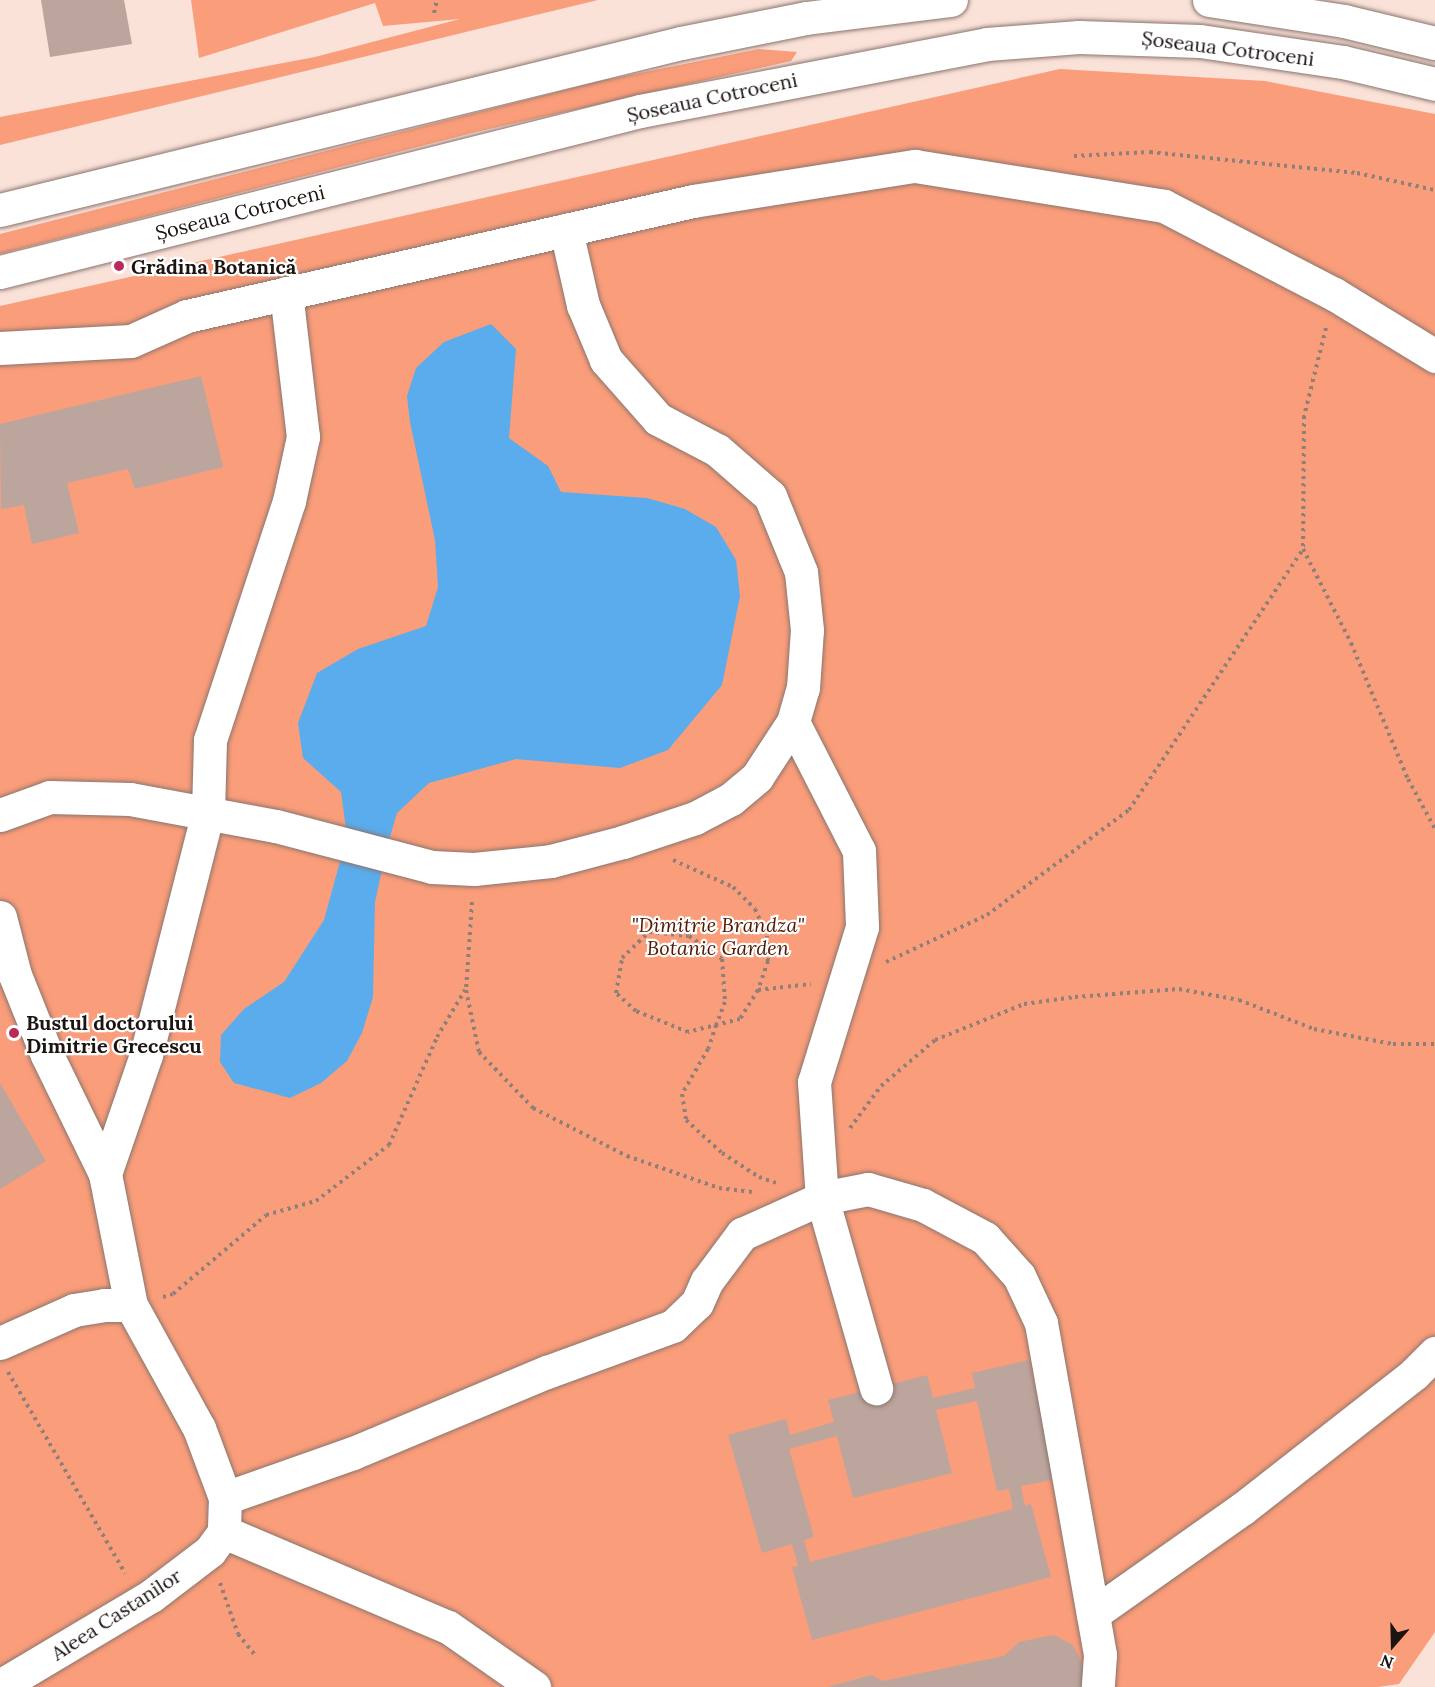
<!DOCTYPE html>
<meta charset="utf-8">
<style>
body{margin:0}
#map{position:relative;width:1435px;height:1687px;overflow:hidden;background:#fae2d9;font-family:Lora,serif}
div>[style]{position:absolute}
.green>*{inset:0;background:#fa9d7a}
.water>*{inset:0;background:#5aacec}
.building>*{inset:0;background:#bca59d}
.path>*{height:4px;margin-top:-2px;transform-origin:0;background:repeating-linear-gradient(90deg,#8f7f79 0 3px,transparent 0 7.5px)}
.roads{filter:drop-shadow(0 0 2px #8b756d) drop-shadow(0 0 2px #8b756d)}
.minor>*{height:33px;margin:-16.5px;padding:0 16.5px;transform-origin:16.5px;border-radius:16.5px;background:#fff}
.major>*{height:33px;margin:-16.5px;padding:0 16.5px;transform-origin:16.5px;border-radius:16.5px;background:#fff}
.dots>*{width:16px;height:16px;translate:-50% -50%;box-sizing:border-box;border:3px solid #fff;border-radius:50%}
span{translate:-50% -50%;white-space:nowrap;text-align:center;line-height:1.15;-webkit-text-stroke:4.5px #fff;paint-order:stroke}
.street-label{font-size:20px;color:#1c1411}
.poi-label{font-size:20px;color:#1c1411;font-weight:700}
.left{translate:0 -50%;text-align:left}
.park-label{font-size:20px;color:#521800;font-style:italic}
.north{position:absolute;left:1363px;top:1615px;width:60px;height:60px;-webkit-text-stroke:4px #fff;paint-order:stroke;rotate:200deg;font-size:16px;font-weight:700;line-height:24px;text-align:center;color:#1c1411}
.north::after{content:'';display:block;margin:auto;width:21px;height:27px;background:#1c1411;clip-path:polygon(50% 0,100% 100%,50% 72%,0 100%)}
</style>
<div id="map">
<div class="green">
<div style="clip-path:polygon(191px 0,598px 0,0 145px,0 117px,315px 57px,460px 19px,383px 26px,375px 3px,199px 58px)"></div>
<div style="clip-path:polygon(759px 49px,797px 52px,791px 61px,476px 132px,0 254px,0 234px,600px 81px)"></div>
<div style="clip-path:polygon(1060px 69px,1265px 81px,1435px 114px,1435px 1632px,1399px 1684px,1378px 1687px,0 1687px,0 306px)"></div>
</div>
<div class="water">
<div style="clip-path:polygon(491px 324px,516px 349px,509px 438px,548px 466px,561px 492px,647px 498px,685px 509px,716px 527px,736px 560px,740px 596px,722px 685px,668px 750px,620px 768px,516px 759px,429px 783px,397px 813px,387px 847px,375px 902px,373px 997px,362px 1033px,347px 1061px,321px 1083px,290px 1098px,234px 1083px,220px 1062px,221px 1035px,244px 1009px,284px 982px,324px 920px,347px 836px,341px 792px,303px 758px,298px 723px,317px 673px,358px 649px,426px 626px,438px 587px,435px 540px,410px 422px,407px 396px,416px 368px,444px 342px)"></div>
</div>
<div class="building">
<div style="clip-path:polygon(41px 0,124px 0,132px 44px,50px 57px)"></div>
<div style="clip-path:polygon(201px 376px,223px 467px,135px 489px,128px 469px,67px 483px,79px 533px,32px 544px,24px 505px,1px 509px,0 424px)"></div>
<div style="clip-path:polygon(0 1083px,46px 1161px,0 1189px)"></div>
<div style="clip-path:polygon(evenodd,1029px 1360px,1056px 1479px,1021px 1486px,1025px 1506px,1031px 1504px,1051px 1577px,812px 1640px,792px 1567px,798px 1566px,792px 1544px,762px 1553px,728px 1435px,786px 1419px,790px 1435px,834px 1422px,828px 1400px,927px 1375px,933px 1398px,975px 1388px,972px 1373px,1029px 1360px,977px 1401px,997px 1491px,1009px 1489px,1013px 1509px,810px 1562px,804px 1540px,814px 1537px,789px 1449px,837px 1436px,853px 1498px,952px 1473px,936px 1410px,977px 1401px)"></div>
<div style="clip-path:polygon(1054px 1635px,1073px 1645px,1082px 1663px,1085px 1687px,828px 1687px,871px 1675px,883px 1681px,1004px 1656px,1019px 1642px)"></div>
</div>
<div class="path">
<div style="left:434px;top:13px;width:13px;rotate:-77deg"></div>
<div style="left:1074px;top:156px;width:76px;rotate:-3deg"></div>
<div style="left:1150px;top:152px;width:208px;rotate:5.8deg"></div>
<div style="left:1357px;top:173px;width:80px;rotate:12.3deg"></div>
<div style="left:1326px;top:328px;width:91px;rotate:104deg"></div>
<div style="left:1304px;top:416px;width:133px;rotate:90.4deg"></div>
<div style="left:1303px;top:549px;width:106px;rotate:62.9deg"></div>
<div style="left:1351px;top:643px;width:147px;rotate:67.3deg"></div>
<div style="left:1408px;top:779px;width:57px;rotate:61.6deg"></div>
<div style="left:673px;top:860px;width:66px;rotate:24.2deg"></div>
<div style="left:733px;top:887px;width:31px;rotate:45deg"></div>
<div style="left:755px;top:909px;width:30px;rotate:66deg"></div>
<div style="left:767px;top:936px;width:25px;rotate:88deg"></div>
<div style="left:768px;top:961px;width:31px;rotate:109deg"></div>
<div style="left:758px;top:990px;width:34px;rotate:122deg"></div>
<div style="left:740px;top:1019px;width:54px;rotate:166deg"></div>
<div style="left:688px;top:1032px;width:56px;rotate:-158deg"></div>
<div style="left:636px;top:1011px;width:27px;rotate:-138deg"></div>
<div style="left:616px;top:993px;width:36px;rotate:-80deg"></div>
<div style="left:622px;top:958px;width:37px;rotate:-44deg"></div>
<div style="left:649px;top:932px;width:40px;rotate:5.7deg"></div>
<div style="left:689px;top:936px;width:40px;rotate:34.9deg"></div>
<div style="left:722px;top:959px;width:43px;rotate:86deg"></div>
<div style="left:725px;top:1002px;width:25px;rotate:111deg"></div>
<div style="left:716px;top:1025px;width:25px;rotate:108deg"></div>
<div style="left:708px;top:1049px;width:52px;rotate:120deg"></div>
<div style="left:682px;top:1094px;width:26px;rotate:81deg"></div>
<div style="left:686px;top:1120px;width:49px;rotate:42.5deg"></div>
<div style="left:722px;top:1153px;width:44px;rotate:33deg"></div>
<div style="left:759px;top:1177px;width:18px;rotate:19deg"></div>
<div style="left:472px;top:902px;width:88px;rotate:93.9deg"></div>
<div style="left:466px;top:990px;width:63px;rotate:78.2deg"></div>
<div style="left:479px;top:1052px;width:78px;rotate:46deg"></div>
<div style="left:533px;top:1108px;width:106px;rotate:27.1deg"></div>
<div style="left:627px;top:1156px;width:97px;rotate:19.2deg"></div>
<div style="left:719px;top:1188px;width:33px;rotate:7deg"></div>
<div style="left:886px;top:962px;width:111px;rotate:-25deg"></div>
<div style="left:987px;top:915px;width:177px;rotate:-36.5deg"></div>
<div style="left:1129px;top:810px;width:314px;rotate:-56.3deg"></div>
<div style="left:758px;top:990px;width:53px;rotate:-6.5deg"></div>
<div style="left:850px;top:1128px;width:52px;rotate:-53.6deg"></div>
<div style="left:881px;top:1086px;width:71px;rotate:-40.4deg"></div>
<div style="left:935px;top:1040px;width:96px;rotate:-22deg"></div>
<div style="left:1024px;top:1004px;width:51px;rotate:-7.8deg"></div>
<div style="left:1075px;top:997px;width:104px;rotate:-4.4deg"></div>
<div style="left:1179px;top:989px;width:61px;rotate:10.4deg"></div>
<div style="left:1239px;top:1000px;width:80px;rotate:21.1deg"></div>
<div style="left:1314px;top:1029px;width:80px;rotate:10.8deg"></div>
<div style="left:1393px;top:1044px;width:42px"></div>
<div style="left:163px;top:1297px;width:10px;rotate:-17deg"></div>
<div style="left:173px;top:1294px;width:122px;rotate:-40.3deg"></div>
<div style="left:266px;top:1215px;width:52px;rotate:-15.6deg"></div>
<div style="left:316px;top:1201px;width:92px;rotate:-37.5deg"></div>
<div style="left:389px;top:1145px;width:118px;rotate:-66deg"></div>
<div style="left:437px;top:1037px;width:55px;rotate:-59.2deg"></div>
<div style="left:8px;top:1372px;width:233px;rotate:59.8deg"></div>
<div style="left:220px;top:1583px;width:54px;rotate:70.6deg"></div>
<div style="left:238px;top:1634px;width:26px;rotate:51deg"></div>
</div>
<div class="roads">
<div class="minor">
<div style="left:0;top:348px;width:131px;rotate:-3.1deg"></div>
<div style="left:131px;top:341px;width:61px;rotate:-24.1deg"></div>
<div style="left:187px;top:316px;width:519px;rotate:-12.8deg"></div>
<div style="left:693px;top:201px;width:225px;rotate:-9deg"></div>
<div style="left:915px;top:166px;width:252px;rotate:9.1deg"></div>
<div style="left:1164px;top:206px;width:191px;rotate:27.4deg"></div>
<div style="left:1334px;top:294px;width:119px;rotate:31.5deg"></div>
<div style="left:793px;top:722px;width:145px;rotate:62.9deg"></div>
<div style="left:859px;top:851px;width:76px;rotate:87.7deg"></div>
<div style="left:862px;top:927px;width:162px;rotate:107.2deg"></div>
<div style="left:814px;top:1082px;width:116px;rotate:86.1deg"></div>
<div style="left:822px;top:1198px;width:198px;rotate:74.1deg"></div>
<div style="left:0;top:815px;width:53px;rotate:-19.8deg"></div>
<div style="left:50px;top:797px;width:80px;rotate:1.4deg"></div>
<div style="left:130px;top:799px;width:148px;rotate:10.5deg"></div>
<div style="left:276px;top:826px;width:161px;rotate:14.7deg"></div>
<div style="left:432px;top:867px;width:42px;rotate:2.7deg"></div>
<div style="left:474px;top:869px;width:77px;rotate:-5.9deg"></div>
<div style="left:551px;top:861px;width:74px;rotate:-14.8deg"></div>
<div style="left:623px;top:842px;width:76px;rotate:-18.4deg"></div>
<div style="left:695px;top:818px;width:41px;rotate:-27.8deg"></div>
<div style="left:731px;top:799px;width:34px;rotate:-40deg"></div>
<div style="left:757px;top:777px;width:66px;rotate:-56.8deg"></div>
<div style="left:793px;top:722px;width:35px;rotate:-74deg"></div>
<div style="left:803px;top:688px;width:58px;rotate:-86.1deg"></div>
<div style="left:807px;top:630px;width:58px;rotate:-95.9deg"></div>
<div style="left:801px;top:572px;width:82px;rotate:-112.2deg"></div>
<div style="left:770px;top:496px;width:70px;rotate:-139deg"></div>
<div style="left:717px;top:450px;width:67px;rotate:-152.3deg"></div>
<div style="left:658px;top:419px;width:79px;rotate:-131.4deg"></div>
<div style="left:606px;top:360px;width:60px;rotate:-112.7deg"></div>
<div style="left:583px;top:305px;width:77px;rotate:-102.8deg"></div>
<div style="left:0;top:917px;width:60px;rotate:75.5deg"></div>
<div style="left:15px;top:975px;width:86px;rotate:68.2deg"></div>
<div style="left:47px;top:1055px;width:132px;rotate:64deg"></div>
<div style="left:105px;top:1174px;width:134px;rotate:78.8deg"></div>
<div style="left:131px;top:1305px;width:141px;rotate:61.1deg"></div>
<div style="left:199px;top:1428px;width:75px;rotate:69.6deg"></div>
<div style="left:225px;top:1498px;width:34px;rotate:92deg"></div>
<div style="left:224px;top:1532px;width:243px;rotate:23deg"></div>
<div style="left:448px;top:1627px;width:105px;rotate:34.9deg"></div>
<div style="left:105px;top:1174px;width:126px;rotate:-71deg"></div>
<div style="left:146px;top:1055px;width:251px;rotate:-75.7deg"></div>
<div style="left:208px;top:812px;width:72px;rotate:-88.4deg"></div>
<div style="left:210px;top:740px;width:252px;rotate:-71.7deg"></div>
<div style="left:289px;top:501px;width:66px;rotate:-77.7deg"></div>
<div style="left:303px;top:437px;width:145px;rotate:-96.7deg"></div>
<div style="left:0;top:1343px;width:81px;rotate:-24deg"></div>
<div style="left:74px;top:1310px;width:30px;rotate:-9deg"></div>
<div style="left:104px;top:1305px;width:27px"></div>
<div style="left:225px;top:1498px;width:136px;rotate:-19.4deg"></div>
<div style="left:353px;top:1453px;width:210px;rotate:-22.7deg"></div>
<div style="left:547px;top:1372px;width:134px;rotate:-20.1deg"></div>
<div style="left:673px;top:1326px;width:33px;rotate:-44deg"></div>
<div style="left:697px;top:1303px;width:24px;rotate:-66deg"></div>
<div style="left:707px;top:1281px;width:59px;rotate:-53.3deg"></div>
<div style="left:742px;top:1234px;width:88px;rotate:-24.2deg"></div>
<div style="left:822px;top:1198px;width:47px;rotate:-11.1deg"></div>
<div style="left:868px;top:1189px;width:57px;rotate:16.2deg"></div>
<div style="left:923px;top:1205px;width:70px;rotate:28deg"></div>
<div style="left:985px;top:1238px;width:51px;rotate:48.2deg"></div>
<div style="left:1019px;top:1276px;width:52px;rotate:64.9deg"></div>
<div style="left:1041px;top:1323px;width:337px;rotate:79.9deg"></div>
<div style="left:1100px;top:1655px;width:32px;rotate:94deg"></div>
<div style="left:1093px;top:1614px;width:182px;rotate:-35.2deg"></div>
<div style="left:1242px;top:1509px;width:219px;rotate:-38.1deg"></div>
<div style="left:1414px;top:1374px;width:30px;rotate:-45deg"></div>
<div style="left:0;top:1686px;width:176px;rotate:-30.8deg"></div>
<div style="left:151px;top:1596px;width:74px;rotate:-37.3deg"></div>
<div style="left:210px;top:1551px;width:24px;rotate:-54deg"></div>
</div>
<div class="major">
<div style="left:1209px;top:0;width:137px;rotate:8.8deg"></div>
<div style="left:1344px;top:21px;width:94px;rotate:13.6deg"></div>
<div style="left:0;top:210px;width:701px;rotate:-13.78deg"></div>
<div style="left:681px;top:43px;width:127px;rotate:-11.3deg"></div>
<div style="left:806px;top:18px;width:146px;rotate:-7.1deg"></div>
<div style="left:0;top:272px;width:660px;rotate:-14.12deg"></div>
<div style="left:640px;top:111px;width:353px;rotate:-10.9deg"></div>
<div style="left:987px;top:44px;width:92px;rotate:-4.4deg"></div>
<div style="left:1079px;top:37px;width:121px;rotate:1.9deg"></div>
<div style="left:1200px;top:41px;width:145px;rotate:8.4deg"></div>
<div style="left:1343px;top:62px;width:95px;rotate:13.4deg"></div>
</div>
</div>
<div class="dots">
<div style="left:119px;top:266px;background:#b92a58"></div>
<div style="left:14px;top:1033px;background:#b92a58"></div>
</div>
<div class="street-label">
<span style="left:1228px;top:48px;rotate:7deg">Șoseaua Cotroceni</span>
<span style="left:712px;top:97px;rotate:-12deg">Șoseaua Cotroceni</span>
<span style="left:240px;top:212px;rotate:-14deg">Șoseaua Cotroceni</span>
<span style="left:116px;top:1614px;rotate:-33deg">Aleea Castanilor</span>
</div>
<div class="poi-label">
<span class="left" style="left:131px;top:266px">Grădina Botanică</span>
<span class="left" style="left:26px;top:1034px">Bustul doctorului<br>Dimitrie Grecescu</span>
</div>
<div class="park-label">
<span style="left:718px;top:936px">"Dimitrie Brandza"<br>Botanic Garden</span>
</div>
<div class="north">N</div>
</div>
